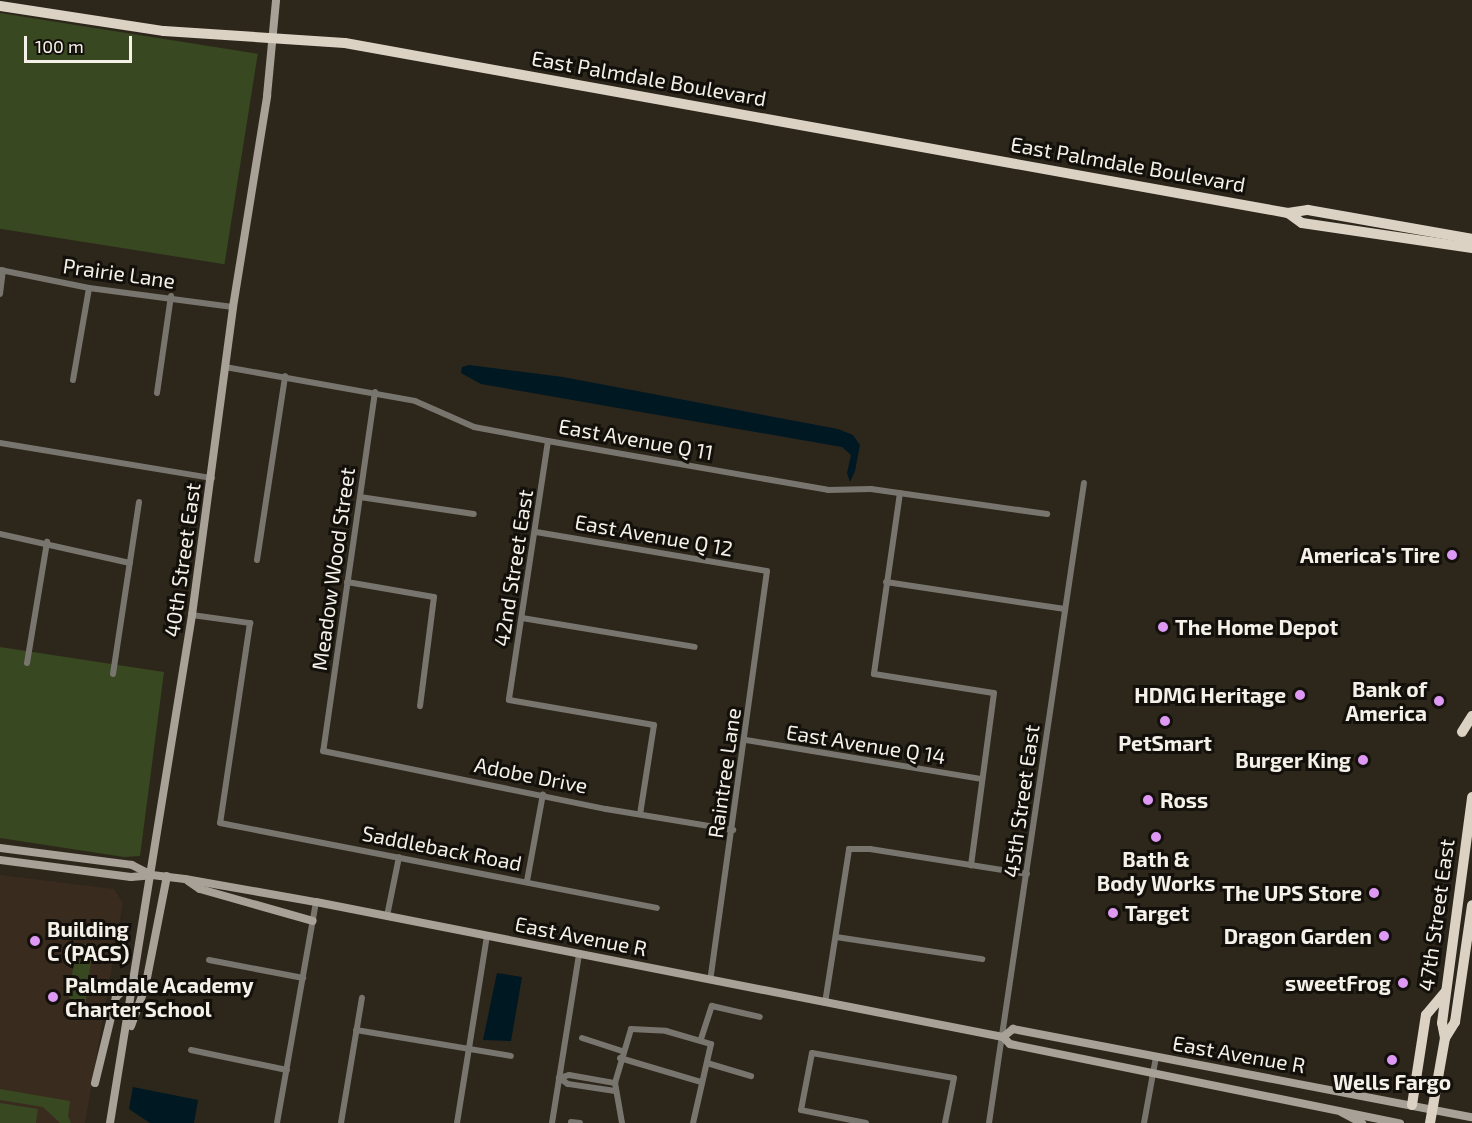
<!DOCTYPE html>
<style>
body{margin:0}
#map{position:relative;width:1472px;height:1123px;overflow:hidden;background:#2d261b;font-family:"Exo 2",sans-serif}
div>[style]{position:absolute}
.education>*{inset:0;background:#3a2b1f}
.green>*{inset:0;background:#384820;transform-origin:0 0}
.water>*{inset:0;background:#001822}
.minor>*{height:6px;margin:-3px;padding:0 3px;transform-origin:3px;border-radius:3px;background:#78756f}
.secondary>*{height:8px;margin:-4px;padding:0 4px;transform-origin:4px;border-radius:4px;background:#a7a197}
.trunk>*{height:10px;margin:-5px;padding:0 5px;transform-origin:5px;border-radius:5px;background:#dbd2c4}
.dots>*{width:16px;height:16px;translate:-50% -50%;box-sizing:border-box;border:3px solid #13100b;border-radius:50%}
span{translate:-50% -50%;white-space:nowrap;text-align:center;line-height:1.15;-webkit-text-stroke:6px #13100b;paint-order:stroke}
.street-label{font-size:21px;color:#f5f1e9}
.poi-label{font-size:21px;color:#f5f1e9;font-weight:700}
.right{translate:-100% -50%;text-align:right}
.left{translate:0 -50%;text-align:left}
.scale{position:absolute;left:24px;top:36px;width:108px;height:27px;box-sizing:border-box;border:3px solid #f5f1e9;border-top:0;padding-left:8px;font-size:18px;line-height:21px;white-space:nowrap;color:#f5f1e9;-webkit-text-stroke:4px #13100b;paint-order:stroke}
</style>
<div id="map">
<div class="education">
<div style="clip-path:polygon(0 875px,114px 889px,123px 903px,85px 1123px,0 1123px)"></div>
</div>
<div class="green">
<div style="left:0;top:13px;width:261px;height:213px;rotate:9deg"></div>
<div style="clip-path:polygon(0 647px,164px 672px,140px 856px,124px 857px,0 838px)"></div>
<div style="left:76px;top:943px;width:17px;height:57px;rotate:7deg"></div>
<div style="clip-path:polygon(0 1089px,70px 1101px,68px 1116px,71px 1123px,60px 1123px,43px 1107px,0 1100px)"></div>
<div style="clip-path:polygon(0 1103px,38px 1109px,36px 1123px,0 1123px)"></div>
</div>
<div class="water">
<div style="clip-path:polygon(469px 365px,563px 377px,838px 429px,853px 435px,860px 445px,855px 471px,850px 482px,847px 473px,851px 455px,842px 447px,481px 384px,461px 373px,462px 367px)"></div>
<div style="clip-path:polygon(497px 973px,522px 977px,511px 1041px,483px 1040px)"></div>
<div style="clip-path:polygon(133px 1087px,198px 1100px,194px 1123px,150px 1123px,129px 1109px)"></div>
</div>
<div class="minor">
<div style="left:0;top:270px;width:91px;rotate:11.4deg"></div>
<div style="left:89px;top:288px;width:145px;rotate:7.5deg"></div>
<div style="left:0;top:294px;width:24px;rotate:-83deg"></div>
<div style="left:225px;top:367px;width:193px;rotate:10.1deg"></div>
<div style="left:415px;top:401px;width:64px;rotate:23.8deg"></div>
<div style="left:474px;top:427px;width:75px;rotate:10.7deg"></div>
<div style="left:548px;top:441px;width:284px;rotate:9.9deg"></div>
<div style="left:828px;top:490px;width:43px;rotate:-1.3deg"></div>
<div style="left:871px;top:489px;width:178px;rotate:8.1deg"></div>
<div style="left:73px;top:380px;width:93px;rotate:-80.1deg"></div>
<div style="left:375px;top:392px;width:363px;rotate:98.2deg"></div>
<div style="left:323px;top:751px;width:289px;rotate:11.6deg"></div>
<div style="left:606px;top:809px;width:129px;rotate:9.4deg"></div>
<div style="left:157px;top:393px;width:98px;rotate:-81.8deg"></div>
<div style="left:548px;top:441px;width:262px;rotate:98.6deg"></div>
<div style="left:509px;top:700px;width:147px;rotate:9.8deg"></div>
<div style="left:654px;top:725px;width:90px;rotate:98.9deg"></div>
<div style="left:0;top:443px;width:215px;rotate:9.4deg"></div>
<div style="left:900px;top:493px;width:183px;rotate:98.2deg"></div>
<div style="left:874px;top:674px;width:121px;rotate:9deg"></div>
<div style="left:994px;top:693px;width:174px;rotate:97.6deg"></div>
<div style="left:360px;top:497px;width:115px;rotate:8.5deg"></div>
<div style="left:536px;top:532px;width:234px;rotate:9.6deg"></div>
<div style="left:767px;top:571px;width:413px;rotate:97.9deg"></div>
<div style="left:0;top:534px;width:133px;rotate:12.6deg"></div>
<div style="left:257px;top:560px;width:186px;rotate:-81.3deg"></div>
<div style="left:347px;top:582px;width:88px;rotate:9.8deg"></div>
<div style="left:434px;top:597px;width:110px;rotate:97.3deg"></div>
<div style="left:886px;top:582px;width:181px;rotate:8.6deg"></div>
<div style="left:192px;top:615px;width:59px;rotate:7.9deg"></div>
<div style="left:250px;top:623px;width:202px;rotate:98.5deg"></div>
<div style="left:220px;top:823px;width:445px;rotate:11deg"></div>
<div style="left:522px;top:618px;width:175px;rotate:9.5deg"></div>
<div style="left:27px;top:663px;width:123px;rotate:-80.6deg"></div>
<div style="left:113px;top:674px;width:174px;rotate:-81.4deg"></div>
<div style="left:746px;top:740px;width:238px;rotate:9.4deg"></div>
<div style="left:527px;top:881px;width:88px;rotate:-79.6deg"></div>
<div style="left:387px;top:916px;width:60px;rotate:-78.5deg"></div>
<div style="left:836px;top:937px;width:148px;rotate:8.6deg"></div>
<div style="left:209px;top:960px;width:96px;rotate:10.8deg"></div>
<div style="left:825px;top:1003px;width:156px;rotate:-81.1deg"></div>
<div style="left:849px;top:849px;width:21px"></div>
<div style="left:870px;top:849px;width:159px;rotate:9deg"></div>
<div style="left:356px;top:1030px;width:157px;rotate:9.5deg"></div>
<div style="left:582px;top:1038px;width:42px;rotate:18deg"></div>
<div style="left:701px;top:1039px;width:35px;rotate:-72deg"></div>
<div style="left:712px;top:1006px;width:49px;rotate:12.9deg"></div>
<div style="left:191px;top:1050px;width:98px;rotate:11.8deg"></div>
<div style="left:620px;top:1058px;width:84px;rotate:16.5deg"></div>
<div style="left:707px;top:1063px;width:46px;rotate:16.5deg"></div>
<div style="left:615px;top:1091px;width:48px;rotate:-171.5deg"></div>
<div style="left:568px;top:1084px;width:11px;rotate:-146deg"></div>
<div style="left:559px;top:1078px;width:10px;rotate:-17deg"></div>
<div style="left:569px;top:1075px;width:47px;rotate:9.9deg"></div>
<div style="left:571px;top:1122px;width:9px;rotate:6deg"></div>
<div style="left:277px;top:1123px;width:224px;rotate:-80deg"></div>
<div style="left:341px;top:1123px;width:127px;rotate:-80.5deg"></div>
<div style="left:457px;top:1123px;width:189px;rotate:-80.9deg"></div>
<div style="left:552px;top:1123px;width:170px;rotate:-80.9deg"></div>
<div style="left:622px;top:1123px;width:41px;rotate:-99.9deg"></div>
<div style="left:615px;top:1083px;width:56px;rotate:-73.5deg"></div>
<div style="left:631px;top:1029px;width:35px;rotate:3deg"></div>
<div style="left:666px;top:1031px;width:47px;rotate:16.1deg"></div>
<div style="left:711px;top:1044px;width:81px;rotate:102.8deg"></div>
<div style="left:866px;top:1123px;width:66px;rotate:-168.7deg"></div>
<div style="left:801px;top:1110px;width:58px;rotate:-79.1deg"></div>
<div style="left:812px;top:1053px;width:144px;rotate:10deg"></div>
<div style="left:954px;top:1078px;width:46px;rotate:101.3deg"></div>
<div style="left:989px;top:1123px;width:647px;rotate:-81.56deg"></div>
<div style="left:1144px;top:1123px;width:67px;rotate:-79.7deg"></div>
</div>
<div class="secondary">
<div style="left:0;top:848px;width:133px;rotate:7.3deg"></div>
<div style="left:132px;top:865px;width:22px;rotate:27deg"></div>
<div style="left:0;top:860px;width:132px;rotate:7.4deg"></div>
<div style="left:131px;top:877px;width:21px;rotate:-5deg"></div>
<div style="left:152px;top:875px;width:33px;rotate:7deg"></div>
<div style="left:185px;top:879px;width:133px;rotate:10deg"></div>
<div style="left:316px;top:902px;width:700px;rotate:11.12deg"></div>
<div style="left:1003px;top:1037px;width:10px;rotate:45deg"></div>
<div style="left:1010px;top:1044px;width:398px;rotate:11.5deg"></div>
<div style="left:188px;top:881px;width:14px;rotate:34deg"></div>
<div style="left:200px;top:889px;width:117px;rotate:15.8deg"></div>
<div style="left:131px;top:1026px;width:40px;rotate:-69.8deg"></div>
<div style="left:145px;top:988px;width:114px;rotate:-78.9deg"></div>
<div style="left:1003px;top:1037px;width:13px;rotate:-39deg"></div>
<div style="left:1013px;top:1029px;width:467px;rotate:10.9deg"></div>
<div style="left:95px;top:1083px;width:89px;rotate:-76.3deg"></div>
<div style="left:116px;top:997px;width:25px;rotate:-43deg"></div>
<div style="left:1341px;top:1112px;width:24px;rotate:28deg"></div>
<div style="left:110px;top:1123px;width:515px;rotate:-80.83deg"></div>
<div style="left:192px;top:615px;width:311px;rotate:-82.4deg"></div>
<div style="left:233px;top:307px;width:214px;rotate:-80.8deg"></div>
<div style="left:267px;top:96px;width:96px;rotate:-84.6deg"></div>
</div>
<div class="trunk">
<div style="left:0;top:6px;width:166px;rotate:8.7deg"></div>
<div style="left:164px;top:31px;width:181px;rotate:3.8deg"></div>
<div style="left:345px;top:43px;width:958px;rotate:10.22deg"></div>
<div style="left:1288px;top:213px;width:20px;rotate:-9deg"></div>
<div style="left:1308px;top:210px;width:167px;rotate:10deg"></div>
<div style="left:1288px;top:213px;width:17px;rotate:36deg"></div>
<div style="left:1302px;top:223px;width:172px;rotate:8.4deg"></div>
<div style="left:1462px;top:732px;width:19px;rotate:-58deg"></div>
<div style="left:1445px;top:1038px;width:15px;rotate:-101deg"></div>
<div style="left:1442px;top:1023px;width:228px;rotate:-82.4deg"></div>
<div style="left:1412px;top:1105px;width:91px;rotate:-81.2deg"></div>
<div style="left:1426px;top:1015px;width:30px;rotate:-50deg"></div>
<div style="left:1430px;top:1123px;width:86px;rotate:-80deg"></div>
<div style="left:1445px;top:1038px;width:19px;rotate:-58deg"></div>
<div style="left:1455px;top:1022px;width:118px;rotate:-81.7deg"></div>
</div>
<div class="dots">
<div style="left:1452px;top:555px;background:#dd99f4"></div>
<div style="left:1163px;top:627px;background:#dd99f4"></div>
<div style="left:1300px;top:695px;background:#dd99f4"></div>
<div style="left:1439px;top:701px;background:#dd99f4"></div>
<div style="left:1165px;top:721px;background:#dd99f4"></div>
<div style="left:1363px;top:760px;background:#dd99f4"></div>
<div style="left:1148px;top:800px;background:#dd99f4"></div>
<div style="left:1156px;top:837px;background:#dd99f4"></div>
<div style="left:1374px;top:893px;background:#dd99f4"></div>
<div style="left:1113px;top:913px;background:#dd99f4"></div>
<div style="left:1384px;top:936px;background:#dd99f4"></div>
<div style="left:35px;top:941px;background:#dd99f4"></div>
<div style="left:1403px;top:983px;background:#dd99f4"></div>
<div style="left:53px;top:997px;background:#dd99f4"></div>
<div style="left:1392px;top:1060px;background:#dd99f4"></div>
</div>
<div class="street-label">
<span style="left:649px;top:78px;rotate:10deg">East Palmdale Boulevard</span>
<span style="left:1128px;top:164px;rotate:10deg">East Palmdale Boulevard</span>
<span style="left:119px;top:273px;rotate:8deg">Prairie Lane</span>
<span style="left:636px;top:439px;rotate:10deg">East Avenue Q 11</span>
<span style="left:654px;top:535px;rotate:10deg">East Avenue Q 12</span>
<span style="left:182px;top:560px;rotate:-82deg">40th Street East</span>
<span style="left:513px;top:568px;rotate:-81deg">42nd Street East</span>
<span style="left:333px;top:569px;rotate:-82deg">Meadow Wood Street</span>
<span style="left:866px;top:744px;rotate:9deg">East Avenue Q 14</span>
<span style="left:724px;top:773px;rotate:-82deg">Raintree Lane</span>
<span style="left:531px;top:775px;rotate:11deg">Adobe Drive</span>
<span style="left:1021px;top:801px;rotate:-82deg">45th Street East</span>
<span style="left:442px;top:848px;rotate:11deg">Saddleback Road</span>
<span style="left:1436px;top:915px;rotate:-82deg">47th Street East</span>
<span style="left:581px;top:936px;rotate:11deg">East Avenue R</span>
<span style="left:1239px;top:1054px;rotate:10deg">East Avenue R</span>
</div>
<div class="poi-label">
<span class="right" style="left:1440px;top:555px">America's Tire</span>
<span class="left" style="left:1175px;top:627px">The Home Depot</span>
<span class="right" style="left:1427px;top:701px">Bank of<br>America</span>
<span class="right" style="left:1286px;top:695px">HDMG Heritage</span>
<span style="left:1165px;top:743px">PetSmart</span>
<span class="right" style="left:1351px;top:760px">Burger King</span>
<span class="left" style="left:1160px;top:800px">Ross</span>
<span style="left:1156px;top:871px">Bath &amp;<br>Body Works</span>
<span class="right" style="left:1362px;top:893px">The UPS Store</span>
<span class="left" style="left:1125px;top:913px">Target</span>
<span class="left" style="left:47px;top:941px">Building<br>C (PACS)</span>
<span class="right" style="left:1372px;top:936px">Dragon Garden</span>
<span class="right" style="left:1391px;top:983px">sweetFrog</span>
<span class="left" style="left:65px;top:997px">Palmdale Academy<br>Charter School</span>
<span style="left:1392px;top:1082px">Wells Fargo</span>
</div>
<div class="scale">100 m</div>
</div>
